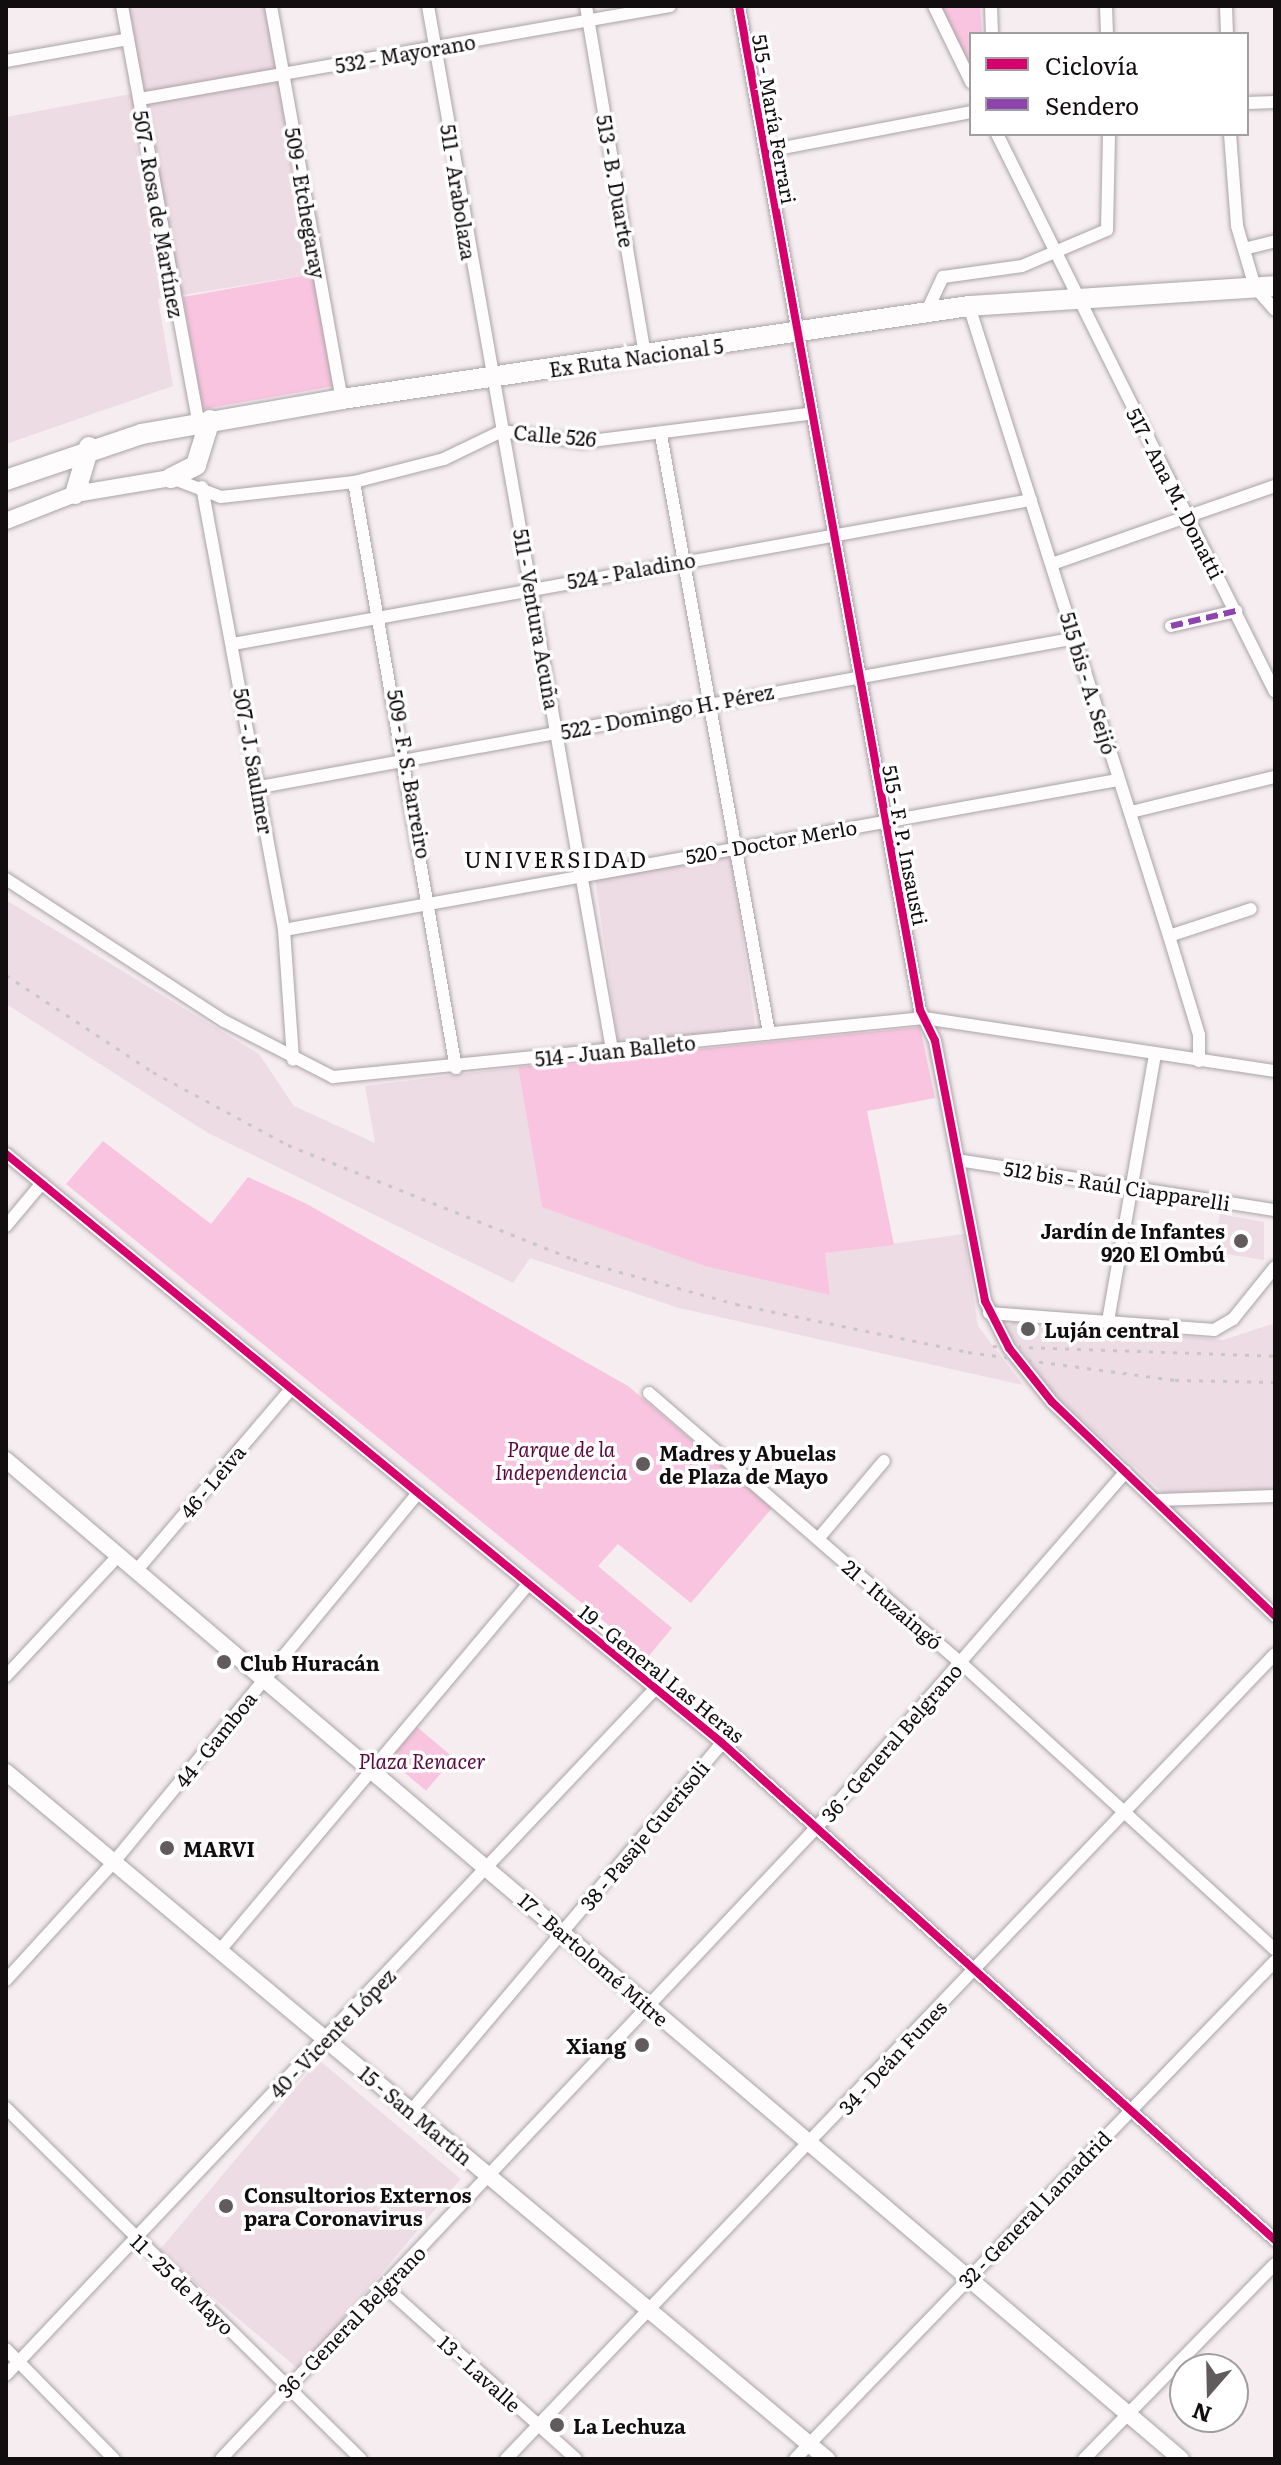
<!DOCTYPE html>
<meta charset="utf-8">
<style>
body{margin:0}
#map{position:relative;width:1281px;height:2465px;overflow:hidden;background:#f6edf1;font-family:Literata,serif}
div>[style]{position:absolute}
.built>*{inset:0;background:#eedce4;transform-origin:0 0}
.green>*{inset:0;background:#f9c4df;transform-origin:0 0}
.roads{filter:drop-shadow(0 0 2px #aaa3a6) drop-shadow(0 0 2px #aaa3a6)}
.minor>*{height:12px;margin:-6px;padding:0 6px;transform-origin:6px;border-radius:6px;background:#fefcfd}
.tertiary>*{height:16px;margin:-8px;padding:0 8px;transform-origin:8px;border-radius:8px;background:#fefcfd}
.primary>*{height:20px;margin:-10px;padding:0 10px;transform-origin:10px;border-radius:10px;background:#fefcfd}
.rail>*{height:3px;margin-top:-1.5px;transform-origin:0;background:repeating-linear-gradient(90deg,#c9c6c7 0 4px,transparent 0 12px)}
.quiet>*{height:6px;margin-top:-3px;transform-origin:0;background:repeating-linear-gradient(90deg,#8e44ad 0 12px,transparent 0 18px)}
.cycleway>*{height:8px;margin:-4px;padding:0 4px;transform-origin:4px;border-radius:4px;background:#d6006c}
.dots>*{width:22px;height:22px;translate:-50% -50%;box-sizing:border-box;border:4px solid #fff;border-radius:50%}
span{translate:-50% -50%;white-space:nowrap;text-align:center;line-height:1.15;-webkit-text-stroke:7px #fff;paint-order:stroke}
.street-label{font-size:20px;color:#120d0f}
.poi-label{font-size:20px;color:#120d0f;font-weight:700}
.right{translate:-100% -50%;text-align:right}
.left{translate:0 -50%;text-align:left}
.park-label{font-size:20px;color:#5b093d;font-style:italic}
.neighbourhood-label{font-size:22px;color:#120d0f;letter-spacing:2px}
.frame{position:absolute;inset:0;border:8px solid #120d0f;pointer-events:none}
.legend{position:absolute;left:969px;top:32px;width:280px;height:104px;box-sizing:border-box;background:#fff;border:2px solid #a09e9f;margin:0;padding:10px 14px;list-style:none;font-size:24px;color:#120d0f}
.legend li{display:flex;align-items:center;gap:16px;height:40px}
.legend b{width:40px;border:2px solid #a09e9f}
.north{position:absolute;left:1169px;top:2353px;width:80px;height:80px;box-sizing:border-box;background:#fff;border:2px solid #a09e9f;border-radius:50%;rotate:200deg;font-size:22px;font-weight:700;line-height:32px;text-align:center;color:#120d0f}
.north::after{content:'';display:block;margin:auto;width:28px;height:36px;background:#625b5e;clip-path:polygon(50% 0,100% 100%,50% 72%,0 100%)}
</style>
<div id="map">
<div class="built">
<div style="clip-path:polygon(126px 6px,265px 6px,313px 274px,158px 299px,173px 386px,6px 444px,6px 117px,141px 92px)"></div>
<div style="left:731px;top:854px;width:176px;height:138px;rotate:82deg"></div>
<div style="clip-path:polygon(6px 900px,259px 1054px,294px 1106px,375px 1143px,365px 1086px,518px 1067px,542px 1207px,830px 1295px,825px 1253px,964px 1234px,978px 1326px,1023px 1385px,679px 1308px,530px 1258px,513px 1283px,208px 1133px,6px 1004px)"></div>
<div style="clip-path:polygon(1220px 1214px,1264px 1222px,1264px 1260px,1213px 1252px)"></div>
<div style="clip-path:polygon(1014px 1321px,1223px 1340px,1275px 1323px,1275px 1489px,1163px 1493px,1051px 1390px,1005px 1328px)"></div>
<div style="left:319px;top:2060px;width:185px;height:250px;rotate:40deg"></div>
</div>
<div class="green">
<div style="clip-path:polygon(941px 6px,980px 6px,982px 34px,971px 34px,971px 70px)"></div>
<div style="left:313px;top:274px;width:114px;height:132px;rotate:80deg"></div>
<div style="clip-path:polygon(920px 1027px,935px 1098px,867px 1111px,894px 1245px,825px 1253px,830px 1295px,705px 1266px,542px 1207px,518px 1067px)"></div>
<div style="clip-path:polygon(103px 1141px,211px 1224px,248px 1177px,305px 1203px,628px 1386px,772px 1508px,691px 1603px,618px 1544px,598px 1566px,672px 1628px,648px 1657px,66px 1184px)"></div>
<div style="left:417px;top:1727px;width:48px;height:43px;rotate:40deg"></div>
</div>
<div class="roads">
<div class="minor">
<div style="left:122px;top:6px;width:423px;rotate:79.6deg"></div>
<div style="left:271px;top:6px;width:399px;rotate:79.8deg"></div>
<div style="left:428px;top:6px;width:1059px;rotate:80deg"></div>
<div style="left:586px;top:6px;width:354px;rotate:80.4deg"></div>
<div style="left:739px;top:6px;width:1020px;rotate:79.78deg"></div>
<div style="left:920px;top:1010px;width:34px;rotate:64deg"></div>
<div style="left:935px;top:1041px;width:265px;rotate:79.1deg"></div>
<div style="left:985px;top:1301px;width:53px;rotate:62.9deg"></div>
<div style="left:1009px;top:1348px;width:69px;rotate:51.5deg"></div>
<div style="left:1052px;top:1402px;width:309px;rotate:43.8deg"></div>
<div style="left:934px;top:6px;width:85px;rotate:64deg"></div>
<div style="left:991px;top:6px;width:28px;rotate:88deg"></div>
<div style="left:1106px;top:6px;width:28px;rotate:88deg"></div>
<div style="left:1226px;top:6px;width:28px;rotate:88deg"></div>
<div style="left:6px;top:61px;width:124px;rotate:-10.2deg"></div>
<div style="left:140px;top:99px;width:538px;rotate:-9.95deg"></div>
<div style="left:1247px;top:103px;width:28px;rotate:-2deg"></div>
<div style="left:997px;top:134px;width:623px;rotate:63.52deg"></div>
<div style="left:1230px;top:134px;width:92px;rotate:85.6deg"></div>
<div style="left:1237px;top:226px;width:64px;rotate:73.6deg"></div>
<div style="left:1255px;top:287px;width:30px;rotate:49deg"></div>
<div style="left:767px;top:151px;width:208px;rotate:-10.8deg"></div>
<div style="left:1244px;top:249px;width:32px;rotate:-14deg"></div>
<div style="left:969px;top:306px;width:661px;rotate:72.39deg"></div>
<div style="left:1169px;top:936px;width:103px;rotate:73.1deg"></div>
<div style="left:1199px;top:1035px;width:26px;rotate:90deg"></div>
<div style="left:926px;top:313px;width:40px;rotate:-65deg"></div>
<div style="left:943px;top:277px;width:80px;rotate:-7.9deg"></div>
<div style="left:1022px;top:266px;width:92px;rotate:-23deg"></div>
<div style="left:1107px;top:230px;width:96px;rotate:-88.8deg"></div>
<div style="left:661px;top:435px;width:608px;rotate:79.76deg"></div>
<div style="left:174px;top:479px;width:50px;rotate:21deg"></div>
<div style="left:221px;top:497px;width:134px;rotate:-6.4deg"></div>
<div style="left:354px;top:482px;width:93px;rotate:-14.3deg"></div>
<div style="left:444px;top:459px;width:64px;rotate:-25.8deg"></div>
<div style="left:502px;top:431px;width:82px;rotate:7.7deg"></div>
<div style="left:583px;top:442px;width:228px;rotate:-7.1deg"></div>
<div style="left:354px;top:482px;width:595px;rotate:80.13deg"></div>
<div style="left:202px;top:487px;width:451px;rotate:79.5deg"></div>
<div style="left:284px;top:930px;width:130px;rotate:86deg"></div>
<div style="left:1052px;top:564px;width:236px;rotate:-19.3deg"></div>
<div style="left:1171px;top:626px;width:67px;rotate:-13deg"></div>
<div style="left:233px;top:644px;width:811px;rotate:-10.23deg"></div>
<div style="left:260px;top:787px;width:829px;rotate:-10.35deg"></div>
<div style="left:1131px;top:812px;width:148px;rotate:-13.7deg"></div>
<div style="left:6px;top:879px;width:260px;rotate:33.1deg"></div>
<div style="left:224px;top:1021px;width:123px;rotate:27.2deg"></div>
<div style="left:333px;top:1077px;width:594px;rotate:-5.7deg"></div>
<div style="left:924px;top:1018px;width:355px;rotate:8.6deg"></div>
<div style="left:284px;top:930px;width:847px;rotate:-10.2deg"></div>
<div style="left:1169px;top:936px;width:86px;rotate:-18.2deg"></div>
<div style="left:6px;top:1154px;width:927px;rotate:39.44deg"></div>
<div style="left:722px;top:1743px;width:744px;rotate:41.95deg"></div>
<div style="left:958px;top:1160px;width:321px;rotate:9deg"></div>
<div style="left:6px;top:1226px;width:56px;rotate:-50.1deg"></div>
<div style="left:989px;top:1313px;width:226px;rotate:4.3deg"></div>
<div style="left:1214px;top:1330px;width:22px;rotate:-30deg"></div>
<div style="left:1233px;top:1319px;width:67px;rotate:-51.1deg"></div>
<div style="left:1108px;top:1321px;width:271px;rotate:-80deg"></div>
<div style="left:649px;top:1393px;width:413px;rotate:40.9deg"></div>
<div style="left:961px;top:1663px;width:425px;rotate:42.4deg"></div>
<div style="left:1159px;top:1500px;width:116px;rotate:-2deg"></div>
<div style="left:818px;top:1539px;width:102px;rotate:-49.8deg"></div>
<div style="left:136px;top:1571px;width:236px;rotate:-49.6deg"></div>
<div style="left:6px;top:1676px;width:164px;rotate:-47deg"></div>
<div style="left:221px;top:1949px;width:476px;rotate:-49.9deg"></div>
<div style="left:6px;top:1980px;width:159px;rotate:-47.6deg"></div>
<div style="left:113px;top:1863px;width:480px;rotate:-50.5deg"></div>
<div style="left:6px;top:2108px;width:499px;rotate:44.7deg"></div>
<div style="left:411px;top:2111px;width:482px;rotate:-49.8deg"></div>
<div style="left:384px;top:2286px;width:258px;rotate:42deg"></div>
<div style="left:6px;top:2349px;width:154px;rotate:45.5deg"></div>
<div style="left:6px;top:2375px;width:944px;rotate:-46.59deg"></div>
<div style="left:221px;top:2459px;width:867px;rotate:-46.68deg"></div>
<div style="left:816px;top:1828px;width:472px;rotate:-49deg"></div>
<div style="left:506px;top:2459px;width:1113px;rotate:-46.31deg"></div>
<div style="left:795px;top:2459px;width:692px;rotate:-46.05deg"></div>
<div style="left:1084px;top:2459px;width:273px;rotate:-45.6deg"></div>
</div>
<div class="tertiary">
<div style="left:6px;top:521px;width:74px;rotate:-21.4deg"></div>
<div style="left:75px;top:494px;width:97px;rotate:-9.5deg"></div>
<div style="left:6px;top:1460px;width:1542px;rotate:40.37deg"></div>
<div style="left:6px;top:1772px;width:1071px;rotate:39.92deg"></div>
</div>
<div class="primary">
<div style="left:171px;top:478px;width:28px;rotate:-27deg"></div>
<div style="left:196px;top:465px;width:47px;rotate:-72.7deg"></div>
<div style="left:6px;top:480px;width:144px;rotate:-18.7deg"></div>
<div style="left:142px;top:434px;width:203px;rotate:-9.9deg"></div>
<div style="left:342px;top:399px;width:634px;rotate:-8.44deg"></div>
<div style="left:969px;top:306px;width:307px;rotate:-3.7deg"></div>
<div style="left:75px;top:494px;width:49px;rotate:-73.4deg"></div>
</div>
</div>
<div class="rail">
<div style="left:6px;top:975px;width:176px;rotate:33.4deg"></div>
<div style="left:153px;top:1072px;width:153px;rotate:28.4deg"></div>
<div style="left:288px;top:1145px;width:307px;rotate:21.8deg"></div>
<div style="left:573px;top:1259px;width:169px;rotate:15.4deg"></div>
<div style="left:736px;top:1304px;width:237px;rotate:11.7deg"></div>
<div style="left:968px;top:1352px;width:209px;rotate:7.7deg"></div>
<div style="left:1175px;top:1380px;width:100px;rotate:1.1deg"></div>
<div style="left:993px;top:1346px;width:282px;rotate:2deg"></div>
</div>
<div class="quiet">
<div style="left:1171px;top:626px;width:67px;rotate:-13deg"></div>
</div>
<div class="cycleway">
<div style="left:739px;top:6px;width:1020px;rotate:79.78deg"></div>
<div style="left:920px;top:1010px;width:34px;rotate:64deg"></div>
<div style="left:935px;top:1041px;width:265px;rotate:79.1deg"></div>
<div style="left:985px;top:1301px;width:53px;rotate:62.9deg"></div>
<div style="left:1009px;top:1348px;width:69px;rotate:51.5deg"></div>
<div style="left:1052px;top:1402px;width:309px;rotate:43.8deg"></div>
<div style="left:6px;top:1154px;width:927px;rotate:39.44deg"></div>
<div style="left:722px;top:1743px;width:744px;rotate:41.95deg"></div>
</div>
<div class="dots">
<div style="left:1241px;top:1241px;background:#625b5e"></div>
<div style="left:1028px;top:1329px;background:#625b5e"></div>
<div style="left:643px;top:1464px;background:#625b5e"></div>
<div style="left:224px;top:1662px;background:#625b5e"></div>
<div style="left:167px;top:1848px;background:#625b5e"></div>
<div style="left:642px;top:2045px;background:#625b5e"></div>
<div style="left:226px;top:2206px;background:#625b5e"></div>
<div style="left:557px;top:2425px;background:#625b5e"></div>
</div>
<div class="street-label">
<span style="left:405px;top:53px;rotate:-10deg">532 - Mayorano</span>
<span style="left:775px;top:119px;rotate:80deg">515 - María Ferrari</span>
<span style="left:616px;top:181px;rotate:80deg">513 - B. Duarte</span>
<span style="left:459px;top:192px;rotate:81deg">511 - Arabolaza</span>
<span style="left:306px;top:203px;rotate:80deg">509 - Etchegaray</span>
<span style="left:159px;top:214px;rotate:80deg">507 - Rosa de Martínez</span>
<span style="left:636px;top:357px;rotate:-8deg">Ex Ruta Nacional 5</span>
<span style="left:555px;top:435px;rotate:5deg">Calle 526</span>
<span style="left:1176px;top:493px;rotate:63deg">517 - Ana M. Donatti</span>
<span style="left:631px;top:570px;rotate:-10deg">524 - Paladino</span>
<span style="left:537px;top:619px;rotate:80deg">511 - Ventura Acuña</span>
<span style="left:1089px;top:683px;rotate:73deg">515 bis - A. Seijó</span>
<span style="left:667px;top:711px;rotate:-11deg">522 - Domingo H. Pérez</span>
<span style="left:254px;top:761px;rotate:80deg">507 - J. Saulmer</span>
<span style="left:410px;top:774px;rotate:80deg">509 - F. S. Barreiro</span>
<span style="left:771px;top:841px;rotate:-10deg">520 - Doctor Merlo</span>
<span style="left:906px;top:845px;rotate:79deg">515 - F. P. Insausti</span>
<span style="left:615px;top:1050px;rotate:-6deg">514 - Juan Balleto</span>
<span style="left:1117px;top:1185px;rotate:9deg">512 bis - Raúl Ciapparelli</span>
<span style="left:212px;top:1481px;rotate:-50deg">46 - Leiva</span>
<span style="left:893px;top:1604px;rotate:41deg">21 - Ituzaingó</span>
<span style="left:662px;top:1673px;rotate:39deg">19 - General Las Heras</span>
<span style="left:215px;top:1739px;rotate:-51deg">44 - Gamboa</span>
<span style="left:891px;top:1742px;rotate:-49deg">36 - General Belgrano</span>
<span style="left:644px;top:1835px;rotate:-50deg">38 - Pasaje Guerisoli</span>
<span style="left:594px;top:1959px;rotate:41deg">17 - Bartolomé Mitre</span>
<span style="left:332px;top:2033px;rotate:-46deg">40 - Vicente López</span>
<span style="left:892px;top:2057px;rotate:-47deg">34 - Deán Funes</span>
<span style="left:416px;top:2115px;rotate:40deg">15 - San Martín</span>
<span style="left:1034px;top:2209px;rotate:-46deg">32 - General Lamadrid</span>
<span style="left:183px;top:2284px;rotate:44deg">11 - 25 de Mayo</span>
<span style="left:351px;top:2321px;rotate:-46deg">36 - General Belgrano</span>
<span style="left:480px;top:2373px;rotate:42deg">13 - Lavalle</span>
</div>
<div class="poi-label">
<span class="right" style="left:1225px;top:1242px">Jardín de Infantes<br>920 El Ombú</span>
<span class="left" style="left:1044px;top:1329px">Luján central</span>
<span class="left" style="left:659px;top:1464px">Madres y Abuelas<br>de Plaza de Mayo</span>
<span class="left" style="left:240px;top:1662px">Club Huracán</span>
<span class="left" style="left:183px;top:1848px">MARVI</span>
<span class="right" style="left:626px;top:2045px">Xiang</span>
<span class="left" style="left:244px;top:2206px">Consultorios Externos<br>para Coronavirus</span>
<span class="left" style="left:573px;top:2425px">La Lechuza</span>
</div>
<div class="park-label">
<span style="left:561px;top:1460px">Parque de la<br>Independencia</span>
<span style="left:422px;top:1760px">Plaza Renacer</span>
</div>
<div class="neighbourhood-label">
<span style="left:556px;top:859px">UNIVERSIDAD</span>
</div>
<div class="frame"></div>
<ul class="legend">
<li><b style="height:10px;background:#d6006c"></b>Ciclovía</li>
<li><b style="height:10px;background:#8e44ad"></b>Sendero</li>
</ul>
<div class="north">N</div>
</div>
